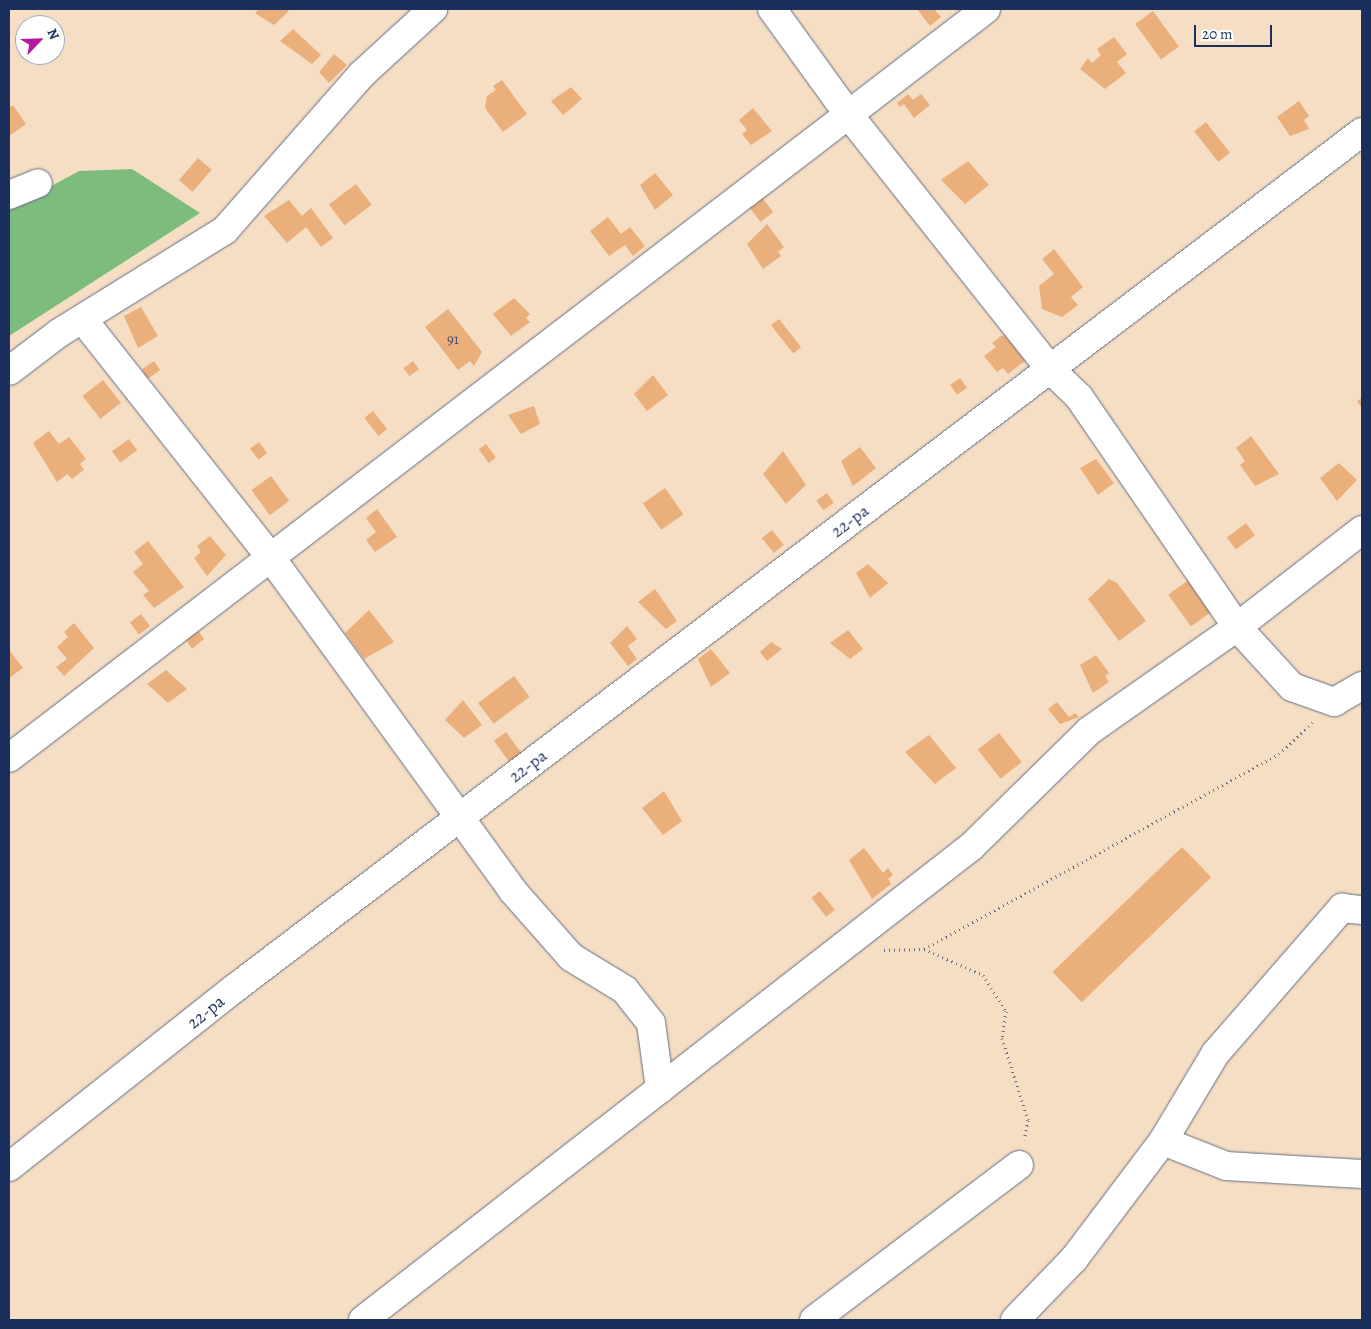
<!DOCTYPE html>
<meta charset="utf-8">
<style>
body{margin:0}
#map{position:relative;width:1371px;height:1329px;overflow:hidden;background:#f5dec4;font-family:Alegreya,serif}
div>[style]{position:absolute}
.forest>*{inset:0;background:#7ebc7d}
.building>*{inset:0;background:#ebaf7c;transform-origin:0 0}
.path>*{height:3px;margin-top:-1.5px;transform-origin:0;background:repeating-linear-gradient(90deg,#676c82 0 1px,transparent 0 5px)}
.roads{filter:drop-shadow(0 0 1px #676c82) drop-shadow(0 0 1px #676c82)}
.minor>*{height:28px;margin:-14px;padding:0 14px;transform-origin:14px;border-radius:14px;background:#fff}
span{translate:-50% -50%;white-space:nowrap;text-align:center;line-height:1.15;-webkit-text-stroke:4.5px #fff;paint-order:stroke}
.number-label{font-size:15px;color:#4f4f66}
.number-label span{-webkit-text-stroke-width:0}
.street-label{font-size:18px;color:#1b2f5e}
.frame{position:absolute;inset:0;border:10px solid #1b2f5e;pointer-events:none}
.north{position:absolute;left:15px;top:15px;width:50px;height:50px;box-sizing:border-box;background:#fff;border:1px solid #a4acbf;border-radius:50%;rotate:66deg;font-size:14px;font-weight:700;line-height:20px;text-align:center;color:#1b2f5e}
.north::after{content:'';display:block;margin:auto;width:18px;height:22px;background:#b5179e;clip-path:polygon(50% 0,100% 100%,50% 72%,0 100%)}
.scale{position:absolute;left:1194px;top:25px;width:78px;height:22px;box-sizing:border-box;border:2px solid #1b2f5e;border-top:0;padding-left:6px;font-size:15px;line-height:18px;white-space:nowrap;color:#1b2f5e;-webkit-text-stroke:4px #fff;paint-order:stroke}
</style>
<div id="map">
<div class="forest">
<div style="clip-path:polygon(132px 169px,200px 213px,9px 336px,9px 209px,79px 171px)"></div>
</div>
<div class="building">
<div style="clip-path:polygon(259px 9px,286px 9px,289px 11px,274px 25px,255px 13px)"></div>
<div style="clip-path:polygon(917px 9px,934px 9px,941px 17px,930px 26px)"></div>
<div style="left:1153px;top:11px;width:44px;height:22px;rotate:54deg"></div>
<div style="clip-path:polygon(293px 29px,321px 55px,312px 64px,280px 41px)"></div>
<div style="clip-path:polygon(1114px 37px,1127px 54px,1117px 62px,1126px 73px,1105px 89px,1080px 69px,1088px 58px,1092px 63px,1101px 55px,1097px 49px)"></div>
<div style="clip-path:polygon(334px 54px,347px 65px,329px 83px,319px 72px)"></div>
<div style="clip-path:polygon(502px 80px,527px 114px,503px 132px,485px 108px,487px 96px,496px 90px,493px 86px)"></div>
<div style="clip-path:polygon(571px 87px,582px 99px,563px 115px,551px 101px)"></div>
<div style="clip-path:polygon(908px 94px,913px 100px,921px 94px,930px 105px,914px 118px,904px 104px,900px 107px,897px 103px)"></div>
<div style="clip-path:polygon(1299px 101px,1309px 116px,1304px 120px,1309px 129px,1290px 136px,1277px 117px)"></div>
<div style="clip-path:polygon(13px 105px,26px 124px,9px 136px,9px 108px)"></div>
<div style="clip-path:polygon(753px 108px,772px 131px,751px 145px,742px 134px,747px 130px,739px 120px)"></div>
<div style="left:1206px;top:122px;width:39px;height:15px;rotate:52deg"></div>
<div style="left:198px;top:158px;width:18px;height:29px;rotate:41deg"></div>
<div style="clip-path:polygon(968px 161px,989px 185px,965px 204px,941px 180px)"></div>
<div style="clip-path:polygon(655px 173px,673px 195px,655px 210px,640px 185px)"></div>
<div style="left:356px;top:184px;width:26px;height:34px;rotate:53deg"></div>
<div style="left:756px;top:190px;width:28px;height:16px;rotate:52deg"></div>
<div style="clip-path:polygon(289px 200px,302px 216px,311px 208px,333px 238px,321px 247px,306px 227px,287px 243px,264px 216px)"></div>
<div style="clip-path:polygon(608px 217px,621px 234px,630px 227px,645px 246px,633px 256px,625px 245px,609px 256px,590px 231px)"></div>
<div style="clip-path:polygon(767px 224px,784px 247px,778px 252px,781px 256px,763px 269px,747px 244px)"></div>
<div style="clip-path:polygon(1054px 249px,1083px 287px,1071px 297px,1078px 305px,1062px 317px,1042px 309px,1039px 286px,1054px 274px,1042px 259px)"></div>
<div style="clip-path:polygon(514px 298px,530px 314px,526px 318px,530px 322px,511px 336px,493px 314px)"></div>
<div style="clip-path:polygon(141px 307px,158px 336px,138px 348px,124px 316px)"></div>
<div style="clip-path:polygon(448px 309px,482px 352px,474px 366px,470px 361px,458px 370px,425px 327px)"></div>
<div style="left:779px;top:319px;width:36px;height:10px;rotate:52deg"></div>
<div style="clip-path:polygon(1014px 332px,1030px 357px,1008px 374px,1003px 368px,997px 372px,984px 356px,996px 347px,992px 343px,1001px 336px)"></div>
<div style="left:154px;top:361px;width:11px;height:15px;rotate:56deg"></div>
<div style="left:413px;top:361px;width:10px;height:12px;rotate:53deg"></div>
<div style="clip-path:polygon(653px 375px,668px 395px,647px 411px,634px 394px)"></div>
<div style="left:960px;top:378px;width:12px;height:12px;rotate:55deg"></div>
<div style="left:103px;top:380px;width:29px;height:26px;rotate:52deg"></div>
<div style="clip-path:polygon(1362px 398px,1362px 408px,1357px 401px)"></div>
<div style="clip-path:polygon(534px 406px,540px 424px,521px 434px,508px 415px)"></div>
<div style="left:373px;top:411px;width:23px;height:11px;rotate:52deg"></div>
<div style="clip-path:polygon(49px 431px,59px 444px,69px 437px,86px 459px,80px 464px,84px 470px,72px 479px,67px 474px,57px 482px,33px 443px)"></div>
<div style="clip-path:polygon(1251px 436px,1279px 474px,1255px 486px,1240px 465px,1245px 461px,1236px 448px)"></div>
<div style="left:129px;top:439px;width:14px;height:21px;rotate:54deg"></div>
<div style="left:259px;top:442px;width:14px;height:11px;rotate:54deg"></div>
<div style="left:486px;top:444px;width:17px;height:9px;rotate:54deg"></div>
<div style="clip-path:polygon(860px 447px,876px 468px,853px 486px,841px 461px)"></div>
<div style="clip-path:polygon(783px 451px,806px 485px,786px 504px,763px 474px)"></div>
<div style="clip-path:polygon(1096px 459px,1114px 483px,1098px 495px,1080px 468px)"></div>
<div style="clip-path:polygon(1339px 463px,1357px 480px,1337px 501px,1320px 478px)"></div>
<div style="left:271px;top:476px;width:31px;height:24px;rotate:54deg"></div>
<div style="left:665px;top:488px;width:32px;height:27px;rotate:55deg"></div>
<div style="left:827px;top:493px;width:12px;height:13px;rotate:55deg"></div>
<div style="clip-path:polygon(377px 509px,397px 537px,375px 552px,366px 540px,376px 532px,366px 518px)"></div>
<div style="left:1246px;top:523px;width:15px;height:24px;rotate:53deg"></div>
<div style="left:772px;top:530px;width:19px;height:13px;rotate:51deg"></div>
<div style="clip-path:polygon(210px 536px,226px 555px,207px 576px,194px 558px,201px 552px,197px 546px)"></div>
<div style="clip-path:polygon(148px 541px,184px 587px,154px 608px,143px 595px,149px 591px,133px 572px,143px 564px,134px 552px)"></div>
<div style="clip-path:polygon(868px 564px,888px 583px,870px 598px,856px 573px)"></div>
<div style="clip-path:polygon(1109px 579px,1117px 583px,1146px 621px,1119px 641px,1088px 599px)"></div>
<div style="left:1190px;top:579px;width:39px;height:27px;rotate:54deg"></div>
<div style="clip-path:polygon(655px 589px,677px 621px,666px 629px,638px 602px)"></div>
<div style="clip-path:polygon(369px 610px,394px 642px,364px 659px,345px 633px)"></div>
<div style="left:141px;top:614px;width:15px;height:14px;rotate:53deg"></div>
<div style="clip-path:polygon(74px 623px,94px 648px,64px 676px,56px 667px,67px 659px,57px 647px,68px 637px,64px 632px)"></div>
<div style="clip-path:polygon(627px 626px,637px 639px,628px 646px,637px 659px,628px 666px,610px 643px)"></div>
<div style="clip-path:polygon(197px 629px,204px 639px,192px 649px,185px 638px)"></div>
<div style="clip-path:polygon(848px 630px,863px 649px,850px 659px,830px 643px)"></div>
<div style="clip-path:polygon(771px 642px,782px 649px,767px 661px,760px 652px)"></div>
<div style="clip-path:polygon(711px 649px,730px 673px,711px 687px,698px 659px)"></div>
<div style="clip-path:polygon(9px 650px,23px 668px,9px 678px)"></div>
<div style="clip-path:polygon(1096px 655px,1109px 673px,1105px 676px,1109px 682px,1093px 693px,1080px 665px)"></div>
<div style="clip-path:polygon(166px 670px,187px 689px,168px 703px,147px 684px)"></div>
<div style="left:514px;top:676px;width:26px;height:45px;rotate:53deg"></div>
<div style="clip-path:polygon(463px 700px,482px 725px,464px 738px,445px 720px)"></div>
<div style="clip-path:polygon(1057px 702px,1069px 717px,1075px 713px,1079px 717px,1060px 724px,1048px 709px)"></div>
<div style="left:506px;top:732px;width:27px;height:15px;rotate:54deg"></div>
<div style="left:999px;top:733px;width:37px;height:27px;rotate:52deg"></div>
<div style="clip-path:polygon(929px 735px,956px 768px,935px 784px,905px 752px)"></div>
<div style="clip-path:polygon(664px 791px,682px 821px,663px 835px,642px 808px)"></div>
<div style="left:1182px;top:847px;width:42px;height:180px;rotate:46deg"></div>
<div style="clip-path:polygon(864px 848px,883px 873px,888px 868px,893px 875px,888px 879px,891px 884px,872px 899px,849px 860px)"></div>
<div style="left:820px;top:891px;width:24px;height:11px;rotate:52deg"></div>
</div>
<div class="path">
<div style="left:924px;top:949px;width:64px;rotate:23.8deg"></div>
<div style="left:983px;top:975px;width:43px;rotate:57.4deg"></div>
<div style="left:1006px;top:1011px;width:27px;rotate:98deg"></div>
<div style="left:1002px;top:1038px;width:86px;rotate:72.4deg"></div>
<div style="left:1028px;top:1120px;width:20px;rotate:101deg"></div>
<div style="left:884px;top:950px;width:40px;rotate:-1.4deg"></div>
<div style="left:924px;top:949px;width:405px;rotate:-28.8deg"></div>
<div style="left:1279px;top:754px;width:47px;rotate:-43.3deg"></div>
</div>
<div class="roads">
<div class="minor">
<div style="left:772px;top:9px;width:130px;rotate:54.1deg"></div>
<div style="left:848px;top:114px;width:325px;rotate:51.6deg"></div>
<div style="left:1050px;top:369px;width:40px;rotate:44deg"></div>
<div style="left:1079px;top:397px;width:279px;rotate:55.5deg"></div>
<div style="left:1237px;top:627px;width:81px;rotate:47.5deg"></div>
<div style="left:1292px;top:687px;width:45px;rotate:19.7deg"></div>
<div style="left:1334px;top:702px;width:32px;rotate:-30deg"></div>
<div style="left:9px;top:195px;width:31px;rotate:-22deg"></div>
<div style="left:84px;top:321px;width:298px;rotate:51.7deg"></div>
<div style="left:269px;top:555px;width:414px;rotate:54deg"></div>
<div style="left:512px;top:890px;width:89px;rotate:48.6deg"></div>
<div style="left:571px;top:957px;width:63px;rotate:31.4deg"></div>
<div style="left:625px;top:990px;width:42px;rotate:51.8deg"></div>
<div style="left:651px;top:1023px;width:67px;rotate:82.2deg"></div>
<div style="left:9px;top:371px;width:63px;rotate:-37.2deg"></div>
<div style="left:59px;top:333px;width:195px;rotate:-31.8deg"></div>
<div style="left:225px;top:230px;width:206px;rotate:-48.7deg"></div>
<div style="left:361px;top:75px;width:98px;rotate:-42.5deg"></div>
<div style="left:9px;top:758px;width:1231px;rotate:-37.47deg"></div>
<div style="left:1163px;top:1141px;width:68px;rotate:21.6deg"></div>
<div style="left:1226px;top:1166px;width:136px;rotate:3.4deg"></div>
<div style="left:9px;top:1167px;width:288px;rotate:-38.4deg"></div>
<div style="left:235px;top:988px;width:1415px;rotate:-37.22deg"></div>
<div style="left:363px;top:1320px;width:772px;rotate:-37.89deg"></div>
<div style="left:972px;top:846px;width:164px;rotate:-44.5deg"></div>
<div style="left:1089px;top:731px;width:181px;rotate:-35.1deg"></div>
<div style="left:1237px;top:627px;width:158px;rotate:-37.8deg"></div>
<div style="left:814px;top:1320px;width:257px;rotate:-37.1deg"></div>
<div style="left:1015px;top:1320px;width:85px;rotate:-46deg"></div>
<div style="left:1074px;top:1259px;width:148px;rotate:-53deg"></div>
<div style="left:1163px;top:1141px;width:101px;rotate:-59.1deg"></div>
<div style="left:1215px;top:1054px;width:194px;rotate:-49deg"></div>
<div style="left:1342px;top:908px;width:20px;rotate:6deg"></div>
</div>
</div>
<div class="number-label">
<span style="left:453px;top:340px">91</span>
</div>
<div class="street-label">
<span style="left:850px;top:521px;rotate:-37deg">22-ра</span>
<span style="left:528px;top:766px;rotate:-37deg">22-ра</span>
<span style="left:206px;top:1012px;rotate:-39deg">22-ра</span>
</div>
<div class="frame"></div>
<div class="north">N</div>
<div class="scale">20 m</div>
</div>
